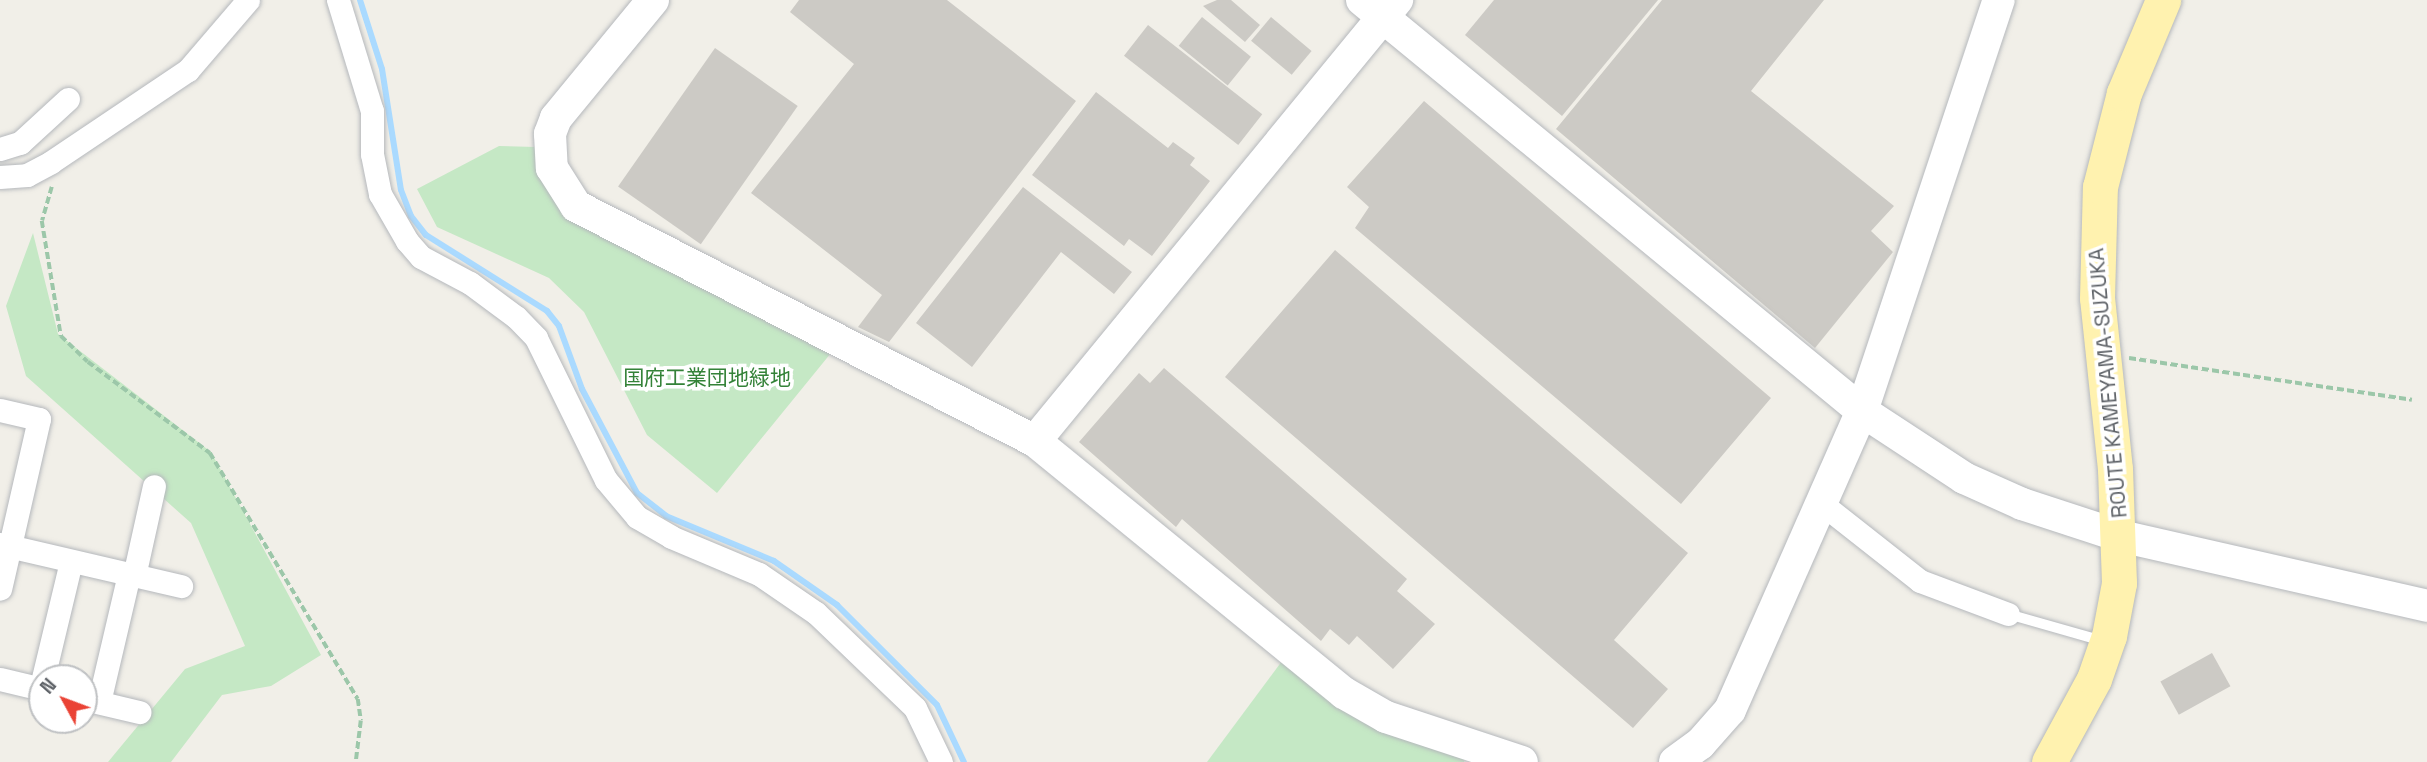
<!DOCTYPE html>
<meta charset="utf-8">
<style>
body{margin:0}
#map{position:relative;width:2427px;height:762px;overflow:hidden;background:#f1efe8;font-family:"Space Grotesk","Noto Sans JP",sans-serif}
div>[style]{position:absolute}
.green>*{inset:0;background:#c5e8c5}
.stream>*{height:6px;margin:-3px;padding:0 3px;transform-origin:3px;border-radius:3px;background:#aadaff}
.building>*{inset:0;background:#cccac5;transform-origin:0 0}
.path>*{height:3.5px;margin-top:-1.75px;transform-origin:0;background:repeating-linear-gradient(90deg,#9cc7a9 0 7px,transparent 0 10.5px)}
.roads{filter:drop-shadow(0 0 2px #b5b8bc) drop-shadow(0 0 2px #b5b8bc)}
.lane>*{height:10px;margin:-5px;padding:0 5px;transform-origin:5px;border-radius:5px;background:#fff}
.street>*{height:23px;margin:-11.5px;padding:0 11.5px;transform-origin:11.5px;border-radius:11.5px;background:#fff}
.secondary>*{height:32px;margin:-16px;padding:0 16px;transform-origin:16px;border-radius:16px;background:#fff}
.primary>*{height:35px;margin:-17.5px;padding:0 17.5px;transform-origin:17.5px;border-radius:17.5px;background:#fff2af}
span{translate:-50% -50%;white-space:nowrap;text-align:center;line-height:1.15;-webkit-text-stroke:7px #fff;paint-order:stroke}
.park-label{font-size:21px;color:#348238}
.street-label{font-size:21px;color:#5f6368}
.north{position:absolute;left:28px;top:664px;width:70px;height:70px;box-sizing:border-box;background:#fff;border:2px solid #bfc1c3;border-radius:50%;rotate:311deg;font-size:19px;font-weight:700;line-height:28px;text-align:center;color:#5f6368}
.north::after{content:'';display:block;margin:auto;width:24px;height:32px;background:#ea4335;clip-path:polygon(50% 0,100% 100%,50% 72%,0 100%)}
</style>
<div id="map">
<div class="green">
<div style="clip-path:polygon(499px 146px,536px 147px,539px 172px,559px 207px,831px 353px,717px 493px,647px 435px,584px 312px,549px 278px,437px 227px,417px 189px)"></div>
<div style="clip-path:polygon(33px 233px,58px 334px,211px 452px,321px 655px,271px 686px,222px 695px,171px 762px,108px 762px,185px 669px,245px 646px,191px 523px,26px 376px,6px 306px)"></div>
<div style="clip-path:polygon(1282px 661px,1465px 759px,1464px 762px,1207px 762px)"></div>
</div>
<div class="stream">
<div style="left:360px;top:0;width:72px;rotate:72.3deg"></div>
<div style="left:382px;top:69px;width:122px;rotate:81.1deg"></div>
<div style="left:401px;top:190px;width:28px;rotate:69deg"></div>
<div style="left:411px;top:216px;width:24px;rotate:52deg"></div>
<div style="left:426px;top:235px;width:143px;rotate:32.1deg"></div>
<div style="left:547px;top:311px;width:19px;rotate:51deg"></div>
<div style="left:559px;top:326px;width:67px;rotate:69.9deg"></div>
<div style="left:582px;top:389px;width:118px;rotate:62.1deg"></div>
<div style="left:637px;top:493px;width:37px;rotate:38deg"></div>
<div style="left:666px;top:516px;width:117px;rotate:22.6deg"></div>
<div style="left:774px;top:561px;width:77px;rotate:34.9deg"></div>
<div style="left:837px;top:605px;width:141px;rotate:45deg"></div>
<div style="left:937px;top:705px;width:63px;rotate:64.7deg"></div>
</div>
<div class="building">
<div style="clip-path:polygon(799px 0,947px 0,1076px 101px,889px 342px,858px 327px,882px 295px,751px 193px,854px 64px,790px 12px)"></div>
<div style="clip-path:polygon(1217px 0,1231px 0,1260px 25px,1245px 42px,1203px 6px)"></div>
<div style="clip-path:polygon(1494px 0,1658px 0,1562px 116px,1465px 35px)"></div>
<div style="clip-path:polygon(1662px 0,1824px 0,1751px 91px,1894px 206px,1871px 231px,1893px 252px,1815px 348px,1556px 129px)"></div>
<div style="left:1202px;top:17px;width:63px;height:37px;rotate:39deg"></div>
<div style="left:1271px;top:17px;width:53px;height:31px;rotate:40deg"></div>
<div style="left:1148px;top:25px;width:145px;height:39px;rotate:38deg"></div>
<div style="left:715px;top:48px;width:101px;height:169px;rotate:35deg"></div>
<div style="clip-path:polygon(1096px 92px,1168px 148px,1173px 142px,1195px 158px,1190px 165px,1210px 181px,1152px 256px,1129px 239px,1124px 246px,1032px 175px)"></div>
<div style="clip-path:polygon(1424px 101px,1771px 398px,1681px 504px,1355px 228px,1369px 207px,1347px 187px)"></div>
<div style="clip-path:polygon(1023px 187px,1132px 272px,1114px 294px,1061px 252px,972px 367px,916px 323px)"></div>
<div style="clip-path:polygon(1335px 250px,1688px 553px,1614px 640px,1668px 689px,1633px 728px,1225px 377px)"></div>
<div style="clip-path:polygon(1164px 368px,1407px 579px,1397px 591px,1435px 624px,1393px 669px,1357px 636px,1349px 645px,1330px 629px,1321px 641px,1182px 519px,1176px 527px,1079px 442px,1139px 373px,1150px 383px)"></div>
<div style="left:2212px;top:653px;width:38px;height:59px;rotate:61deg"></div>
</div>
<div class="path">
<div style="left:52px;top:187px;width:35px;rotate:106deg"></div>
<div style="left:42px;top:221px;width:117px;rotate:80.6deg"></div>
<div style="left:61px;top:336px;width:37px;rotate:44deg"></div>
<div style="left:88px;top:362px;width:152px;rotate:36.7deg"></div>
<div style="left:210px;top:453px;width:287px;rotate:59deg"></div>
<div style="left:358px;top:699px;width:22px;rotate:82deg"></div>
<div style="left:361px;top:721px;width:41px;rotate:97deg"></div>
<div style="left:2129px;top:358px;width:286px;rotate:8.4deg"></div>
</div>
<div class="roads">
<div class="lane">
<div style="left:2008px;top:614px;width:99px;rotate:15.9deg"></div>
</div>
<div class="street">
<div style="left:338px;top:0;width:116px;rotate:73deg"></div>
<div style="left:372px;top:111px;width:43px;rotate:90deg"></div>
<div style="left:372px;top:154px;width:41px;rotate:78.7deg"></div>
<div style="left:380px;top:194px;width:54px;rotate:60.1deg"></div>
<div style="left:407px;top:241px;width:21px;rotate:49deg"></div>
<div style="left:421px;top:257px;width:55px;rotate:28deg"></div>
<div style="left:470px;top:283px;width:57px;rotate:36.5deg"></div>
<div style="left:516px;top:317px;width:29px;rotate:46deg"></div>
<div style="left:536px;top:338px;width:158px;rotate:63.8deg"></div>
<div style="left:606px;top:480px;width:48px;rotate:50deg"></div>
<div style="left:637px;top:517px;width:39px;rotate:30deg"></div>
<div style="left:671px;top:537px;width:95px;rotate:22.8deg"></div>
<div style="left:759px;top:574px;width:69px;rotate:34.4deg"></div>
<div style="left:816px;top:613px;width:137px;rotate:43.8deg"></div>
<div style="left:915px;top:708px;width:60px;rotate:64.3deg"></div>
<div style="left:0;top:149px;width:21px;rotate:-17deg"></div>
<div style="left:20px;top:143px;width:65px;rotate:-42.5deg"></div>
<div style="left:0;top:177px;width:27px;rotate:-4deg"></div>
<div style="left:27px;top:175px;width:27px;rotate:-28deg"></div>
<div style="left:51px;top:162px;width:165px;rotate:-33.9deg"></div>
<div style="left:188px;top:70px;width:92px;rotate:-49.4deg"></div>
<div style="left:0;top:410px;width:40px;rotate:13deg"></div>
<div style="left:39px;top:419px;width:174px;rotate:102.9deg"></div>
<div style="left:1821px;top:503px;width:126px;rotate:38.2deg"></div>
<div style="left:1920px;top:581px;width:94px;rotate:20.6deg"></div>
<div style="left:0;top:544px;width:186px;rotate:13.1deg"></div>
<div style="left:134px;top:576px;width:92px;rotate:-77.5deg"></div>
<div style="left:43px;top:678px;width:120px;rotate:-76.5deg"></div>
<div style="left:0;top:679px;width:43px;rotate:13.4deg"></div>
<div style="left:84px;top:699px;width:57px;rotate:13.3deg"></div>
<div style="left:99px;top:702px;width:131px;rotate:-76.8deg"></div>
</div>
<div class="secondary">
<div style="left:653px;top:0;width:153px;rotate:129.4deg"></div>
<div style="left:556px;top:118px;width:17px;rotate:111deg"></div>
<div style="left:550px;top:134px;width:34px;rotate:87deg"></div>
<div style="left:552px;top:168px;width:45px;rotate:57.7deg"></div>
<div style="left:576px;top:206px;width:516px;rotate:27.11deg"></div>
<div style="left:1035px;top:441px;width:399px;rotate:39.2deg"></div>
<div style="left:1344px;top:693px;width:48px;rotate:29.7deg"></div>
<div style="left:1386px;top:717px;width:143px;rotate:18.3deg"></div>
<div style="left:1362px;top:0;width:647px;rotate:39.42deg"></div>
<div style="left:1862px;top:411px;width:122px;rotate:33.3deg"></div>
<div style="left:1964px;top:478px;width:64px;rotate:24.1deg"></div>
<div style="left:2022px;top:504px;width:103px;rotate:18.1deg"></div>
<div style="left:2120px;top:536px;width:315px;rotate:12.8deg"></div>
<div style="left:1035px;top:441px;width:571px;rotate:-50.62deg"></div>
<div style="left:1675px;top:762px;width:31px;rotate:-36deg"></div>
<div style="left:1700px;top:744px;width:45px;rotate:-48.6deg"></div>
<div style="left:1730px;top:710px;width:327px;rotate:-66.2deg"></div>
<div style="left:1862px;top:411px;width:433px;rotate:-71.6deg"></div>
</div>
<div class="primary">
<div style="left:2049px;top:762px;width:94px;rotate:-61.5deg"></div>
<div style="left:2094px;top:679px;width:46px;rotate:-70.8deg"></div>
<div style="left:2109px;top:636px;width:54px;rotate:-79.3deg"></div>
<div style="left:2119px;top:583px;width:114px;rotate:-92deg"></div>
<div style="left:2115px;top:469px;width:172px;rotate:-96deg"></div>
<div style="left:2097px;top:298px;width:111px;rotate:-88.5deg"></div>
<div style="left:2100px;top:187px;width:97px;rotate:-75.7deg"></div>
<div style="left:2124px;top:93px;width:101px;rotate:-67.2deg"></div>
</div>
</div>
<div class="park-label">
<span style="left:707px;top:378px">国府工業団地緑地</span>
</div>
<div class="street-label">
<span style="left:2108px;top:383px;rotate:-95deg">ROUTE KAMEYAMA-SUZUKA</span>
</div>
<div class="north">N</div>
</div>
